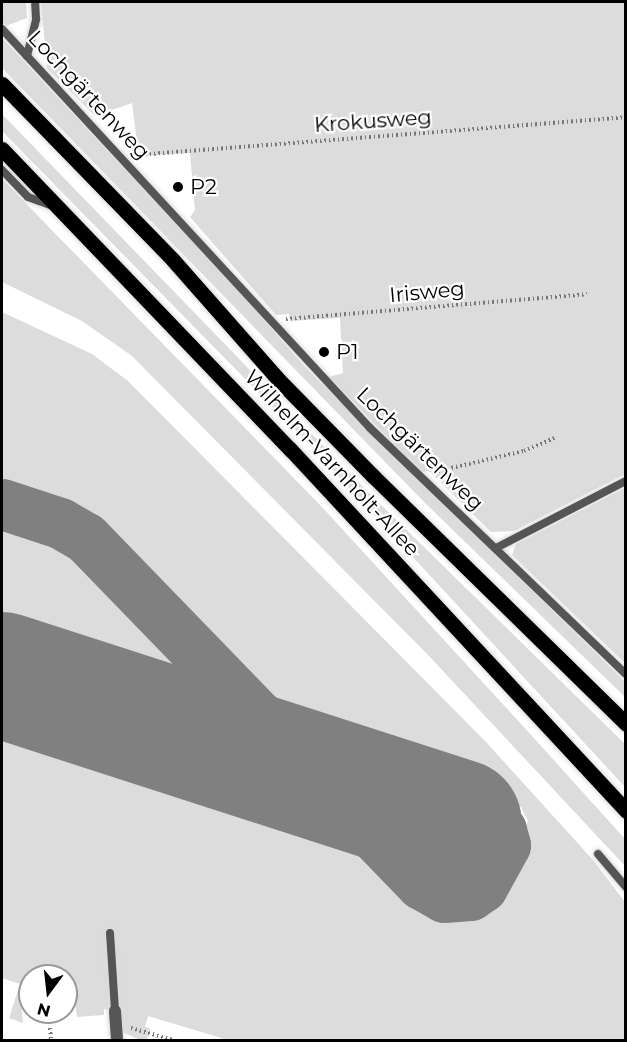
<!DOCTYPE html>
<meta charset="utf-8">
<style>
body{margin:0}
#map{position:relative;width:627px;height:1042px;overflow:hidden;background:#fff;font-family:Montserrat,sans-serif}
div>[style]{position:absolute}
.green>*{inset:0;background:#dcdcdc}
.taxiway>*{height:51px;margin:-25.5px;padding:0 25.5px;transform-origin:25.5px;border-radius:25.5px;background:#808080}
.runway>*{height:126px;margin:-63px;padding:0 63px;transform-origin:63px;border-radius:63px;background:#808080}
.path>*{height:4px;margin-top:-2px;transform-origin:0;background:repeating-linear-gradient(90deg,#777 0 1.5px,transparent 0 4.5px)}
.roads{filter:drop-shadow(0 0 2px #dbdbdb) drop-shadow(0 0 2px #dbdbdb)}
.service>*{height:8px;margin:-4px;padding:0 4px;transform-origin:4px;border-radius:4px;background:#555}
.minor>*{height:12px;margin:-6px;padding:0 6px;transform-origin:6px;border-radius:6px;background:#555}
.primary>*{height:15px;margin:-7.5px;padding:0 7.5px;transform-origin:7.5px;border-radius:7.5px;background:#000}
.dots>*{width:16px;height:16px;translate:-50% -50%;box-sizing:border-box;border:3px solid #fff;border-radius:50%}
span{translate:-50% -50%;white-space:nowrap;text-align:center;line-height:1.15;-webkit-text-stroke:4.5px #fff;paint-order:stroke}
.street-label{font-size:21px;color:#000}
.poi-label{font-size:21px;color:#000}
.left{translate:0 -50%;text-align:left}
.frame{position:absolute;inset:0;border:3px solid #000;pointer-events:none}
.north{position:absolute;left:18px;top:964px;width:60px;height:60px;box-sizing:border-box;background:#fff;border:2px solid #999;border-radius:50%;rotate:195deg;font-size:16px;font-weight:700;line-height:24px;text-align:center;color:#000}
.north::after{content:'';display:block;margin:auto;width:21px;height:27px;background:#000;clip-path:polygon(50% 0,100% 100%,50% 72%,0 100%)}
</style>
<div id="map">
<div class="green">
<div style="clip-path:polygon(2px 2px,26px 2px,27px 18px,6px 26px,2px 21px)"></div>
<div style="clip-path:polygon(41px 2px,625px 2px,625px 474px,514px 531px,491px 532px,429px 471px,421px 472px,329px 377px,343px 373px,340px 318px,290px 321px,289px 314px,276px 315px,190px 217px,195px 210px,190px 153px,146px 156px,146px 148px,138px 149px,132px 103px,95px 116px,47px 68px)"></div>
<div style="clip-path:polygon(2px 38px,239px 291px,304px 366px,625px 682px,625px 697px,425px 503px,2px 68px)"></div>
<div style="clip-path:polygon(2px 114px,371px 495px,625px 744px,625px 787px,305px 440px,2px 131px)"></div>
<div style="clip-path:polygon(2px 179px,321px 506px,532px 736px,625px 839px,625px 866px,429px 656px,132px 356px,82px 321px,2px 282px)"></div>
<div style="clip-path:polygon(2px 312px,92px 354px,128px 381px,487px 743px,593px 860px,625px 902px,625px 1040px,228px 1040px,148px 1016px,145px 1027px,150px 1028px,147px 1039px,152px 1040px,140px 1040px,122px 1032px,121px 1013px,104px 1009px,104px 1015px,77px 1017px,75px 1003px,66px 1004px,66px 976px,30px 976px,30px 1000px,21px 1001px,23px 1023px,9px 1018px,20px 984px,2px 978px,2px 712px,328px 818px,428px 911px,442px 917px,474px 914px,494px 901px,528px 821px,521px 807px,306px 734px,274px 709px,85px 518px,2px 488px)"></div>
<div style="clip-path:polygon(625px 488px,625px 663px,512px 555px,516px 544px)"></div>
<div style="clip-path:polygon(2px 519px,71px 543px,179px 655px,186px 671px,182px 682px,171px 688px,157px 687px,2px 637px)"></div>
</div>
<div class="taxiway">
<div style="left:2px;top:504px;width:61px;rotate:18.1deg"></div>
<div style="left:60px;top:523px;width:30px;rotate:30deg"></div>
<div style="left:86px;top:538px;width:482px;rotate:45.9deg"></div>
<div style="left:421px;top:884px;width:26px;rotate:29deg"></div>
<div style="left:444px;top:897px;width:26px;rotate:-4deg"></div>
<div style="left:470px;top:895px;width:14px;rotate:-34deg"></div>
<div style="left:482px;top:887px;width:48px;rotate:-61.3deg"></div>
<div style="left:505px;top:845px;width:16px;rotate:-105deg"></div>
<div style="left:501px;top:830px;width:15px;rotate:-143deg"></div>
<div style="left:489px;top:821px;width:30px;rotate:176deg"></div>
<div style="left:158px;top:726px;width:28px;rotate:8deg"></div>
<div style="left:186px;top:730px;width:27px;rotate:-24deg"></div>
<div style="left:211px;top:719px;width:26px;rotate:-67deg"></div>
<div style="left:221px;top:695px;width:24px;rotate:-105deg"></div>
</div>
<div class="runway">
<div style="left:2px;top:675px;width:480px;rotate:17.9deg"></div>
</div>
<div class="path">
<div style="left:136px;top:155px;width:491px;rotate:-4.4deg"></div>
<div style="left:286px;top:319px;width:302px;rotate:-4.7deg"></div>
<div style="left:434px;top:472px;width:92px;rotate:-13.1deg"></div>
<div style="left:524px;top:451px;width:33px;rotate:-23deg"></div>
<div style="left:50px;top:1028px;width:12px;rotate:85deg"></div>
<div style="left:131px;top:1028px;width:44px;rotate:15.9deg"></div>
</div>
<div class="roads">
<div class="service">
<div style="left:2px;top:29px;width:543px;rotate:47.31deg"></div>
<div style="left:370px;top:428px;width:355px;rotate:43.9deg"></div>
<div style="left:27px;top:56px;width:38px;rotate:-76deg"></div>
<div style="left:36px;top:19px;width:17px;rotate:-93deg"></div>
<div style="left:2px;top:170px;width:37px;rotate:46deg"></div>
<div style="left:28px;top:197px;width:27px;rotate:20deg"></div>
<div style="left:496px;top:548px;width:146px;rotate:-27.3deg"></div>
<div style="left:598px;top:854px;width:43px;rotate:49.7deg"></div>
<div style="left:110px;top:933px;width:78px;rotate:86.3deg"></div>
</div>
<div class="minor">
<div style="left:115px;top:1011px;width:29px;rotate:86deg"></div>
</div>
<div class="primary">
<div style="left:2px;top:84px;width:245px;rotate:45.8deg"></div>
<div style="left:173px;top:260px;width:157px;rotate:48.6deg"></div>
<div style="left:277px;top:378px;width:137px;rotate:45.6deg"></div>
<div style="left:373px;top:476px;width:354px;rotate:44.4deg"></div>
<div style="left:2px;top:149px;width:416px;rotate:46.2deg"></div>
<div style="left:290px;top:449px;width:494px;rotate:47.1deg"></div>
</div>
</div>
<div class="dots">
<div style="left:178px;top:187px;background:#000"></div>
<div style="left:324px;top:352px;background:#000"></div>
</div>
<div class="street-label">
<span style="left:89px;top:95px;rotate:47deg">Lochgärtenweg</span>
<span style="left:373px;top:121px;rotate:-4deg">Krokusweg</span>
<span style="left:427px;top:292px;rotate:-5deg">Irisweg</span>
<span style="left:420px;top:449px;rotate:44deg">Lochgärtenweg</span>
<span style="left:332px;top:463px;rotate:47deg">Wilhelm-Varnholt-Allee</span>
</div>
<div class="poi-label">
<span class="left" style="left:190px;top:187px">P2</span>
<span class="left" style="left:336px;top:352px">P1</span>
</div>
<div class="frame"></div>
<div class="north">N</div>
</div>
